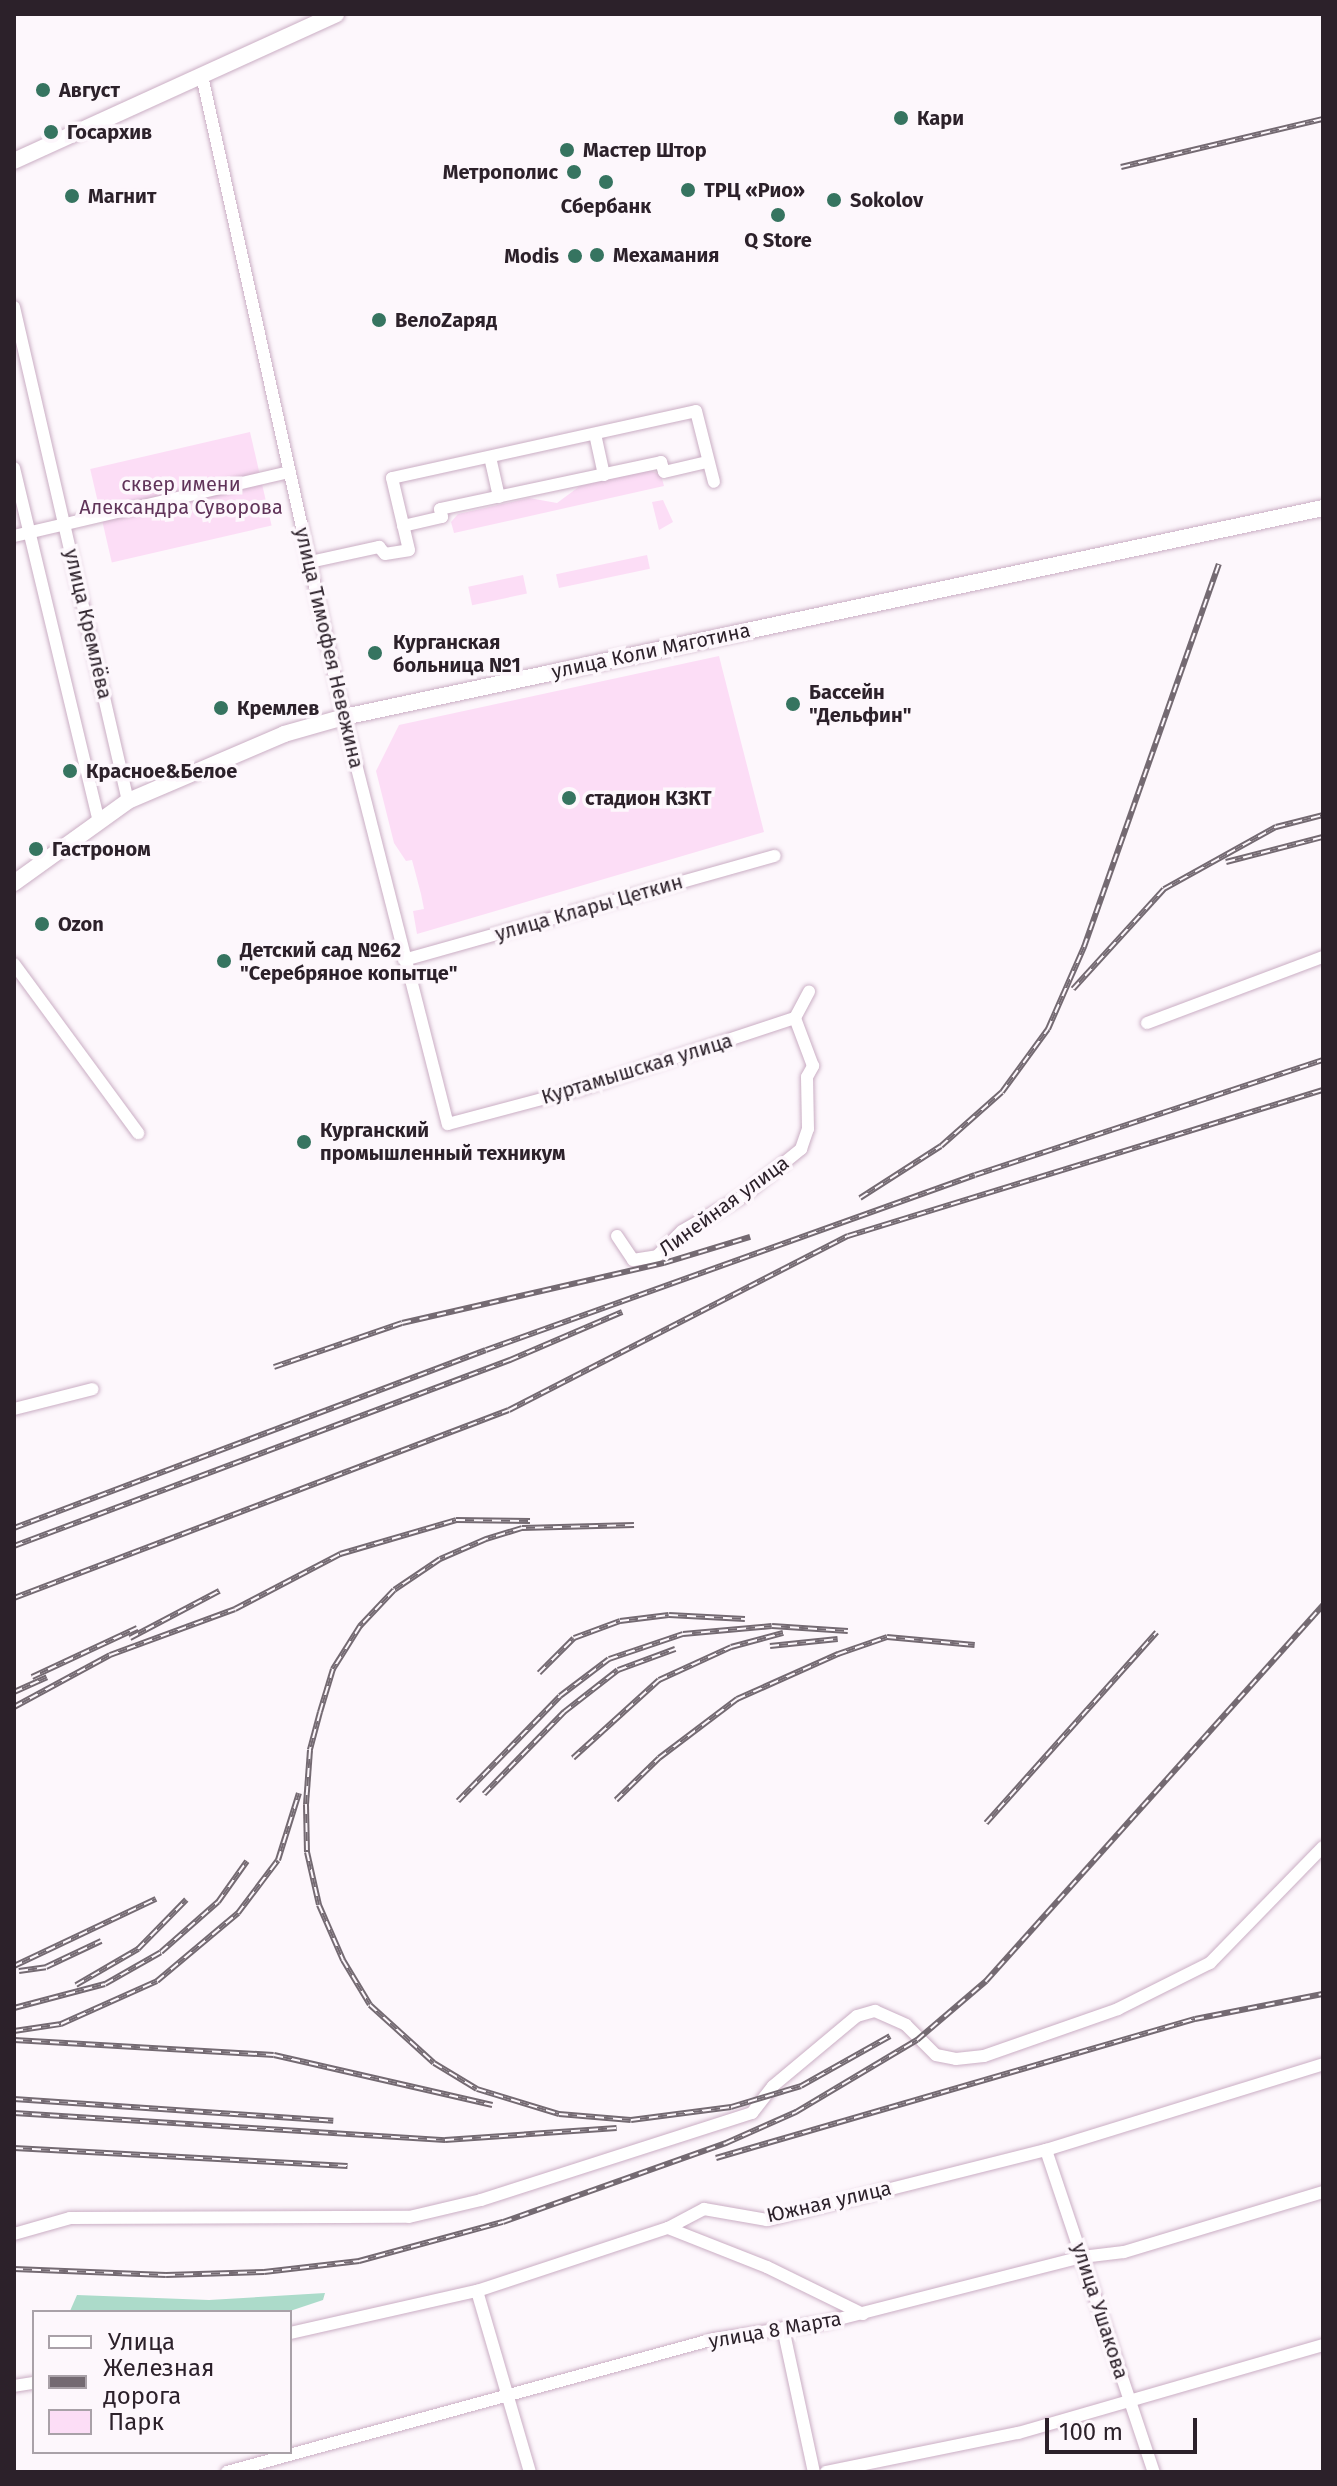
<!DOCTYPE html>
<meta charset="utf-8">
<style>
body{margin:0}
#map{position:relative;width:1337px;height:2486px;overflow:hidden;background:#fdf7fc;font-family:"Fira Sans",sans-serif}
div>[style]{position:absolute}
.green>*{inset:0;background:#fcddf6;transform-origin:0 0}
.water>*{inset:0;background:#acdbca}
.roads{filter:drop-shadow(0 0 2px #caaec4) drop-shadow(0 0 2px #caaec4)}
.minor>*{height:12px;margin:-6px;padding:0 6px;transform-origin:6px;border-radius:6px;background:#fff}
.major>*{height:16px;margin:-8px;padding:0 8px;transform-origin:8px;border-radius:8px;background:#fff}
.rail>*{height:6px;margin-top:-3px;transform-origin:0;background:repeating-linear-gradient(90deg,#fdf7fc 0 9px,#746a72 0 18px);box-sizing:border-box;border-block:2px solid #746a72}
.dots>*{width:22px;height:22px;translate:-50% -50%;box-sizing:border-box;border:4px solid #fdf7fc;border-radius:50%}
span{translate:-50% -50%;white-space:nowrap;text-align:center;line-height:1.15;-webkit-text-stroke:7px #fdf7fc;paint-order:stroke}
.poi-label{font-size:20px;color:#2c212a;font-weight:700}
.left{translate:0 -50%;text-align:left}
.right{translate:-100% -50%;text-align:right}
.park-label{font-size:20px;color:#603359}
.street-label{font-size:20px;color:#2c212a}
.frame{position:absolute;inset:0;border:16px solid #2c212a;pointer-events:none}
.legend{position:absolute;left:32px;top:2310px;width:260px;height:144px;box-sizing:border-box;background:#fdf7fc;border:2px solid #a9a1a8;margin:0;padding:10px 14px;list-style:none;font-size:24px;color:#2c212a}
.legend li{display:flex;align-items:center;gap:16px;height:40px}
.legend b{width:40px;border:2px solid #a9a1a8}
.scale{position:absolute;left:1045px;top:2418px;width:152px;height:36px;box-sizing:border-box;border:4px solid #2c212a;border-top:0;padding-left:10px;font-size:24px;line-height:28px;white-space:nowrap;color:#2c212a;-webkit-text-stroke:6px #fdf7fc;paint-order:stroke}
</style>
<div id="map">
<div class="green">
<div style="left:250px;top:432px;width:96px;height:164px;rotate:77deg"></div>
<div style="clip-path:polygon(650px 470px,661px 475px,664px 486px,454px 533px,451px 522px,458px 514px,529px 498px,557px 503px,580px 486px)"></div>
<div style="clip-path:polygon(663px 500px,673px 522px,659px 530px,652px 502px)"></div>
<div style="left:647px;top:555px;width:14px;height:93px;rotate:78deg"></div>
<div style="left:523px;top:575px;width:19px;height:56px;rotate:78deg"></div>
<div style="clip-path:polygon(719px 656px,764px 832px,417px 934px,413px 911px,424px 909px,421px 894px,412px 860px,406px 861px,394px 843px,376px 771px,399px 725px)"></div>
</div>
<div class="water">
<div style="clip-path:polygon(325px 2293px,323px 2300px,287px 2312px,70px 2311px,77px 2295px,209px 2300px)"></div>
</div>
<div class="roads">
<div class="minor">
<div style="left:202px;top:76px;width:657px;rotate:77.51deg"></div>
<div style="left:344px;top:717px;width:420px;rotate:75.7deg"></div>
<div style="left:448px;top:1124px;width:137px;rotate:-14.9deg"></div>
<div style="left:580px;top:1089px;width:226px;rotate:-18.3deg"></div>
<div style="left:795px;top:1018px;width:30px;rotate:-62deg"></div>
<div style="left:14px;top:307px;width:507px;rotate:77.01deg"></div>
<div style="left:595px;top:434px;width:42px;rotate:77.6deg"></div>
<div style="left:490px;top:457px;width:41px;rotate:77.3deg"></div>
<div style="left:14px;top:468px;width:363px;rotate:76.5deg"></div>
<div style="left:403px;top:526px;width:40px;rotate:-13deg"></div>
<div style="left:442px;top:517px;width:8px;rotate:-104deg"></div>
<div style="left:440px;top:509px;width:226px;rotate:-12deg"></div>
<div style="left:661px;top:462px;width:10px;rotate:73deg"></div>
<div style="left:664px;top:472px;width:44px;rotate:-13.1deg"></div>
<div style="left:14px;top:536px;width:283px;rotate:-13.1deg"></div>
<div style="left:310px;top:562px;width:71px;rotate:-12.3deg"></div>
<div style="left:379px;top:547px;width:9px;rotate:49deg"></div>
<div style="left:385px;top:554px;width:24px;rotate:-9deg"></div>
<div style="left:409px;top:550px;width:74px;rotate:-103.3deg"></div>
<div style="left:392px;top:478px;width:311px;rotate:-12.4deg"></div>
<div style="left:696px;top:411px;width:73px;rotate:75.8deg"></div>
<div style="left:404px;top:960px;width:385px;rotate:-15.7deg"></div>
<div style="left:14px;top:964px;width:210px;rotate:53.7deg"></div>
<div style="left:1147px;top:1023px;width:188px;rotate:-20.6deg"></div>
<div style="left:617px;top:1236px;width:29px;rotate:56deg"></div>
<div style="left:633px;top:1260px;width:24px;rotate:-9deg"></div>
<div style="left:657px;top:1256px;width:35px;rotate:-45deg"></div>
<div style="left:682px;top:1231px;width:70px;rotate:-29.8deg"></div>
<div style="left:743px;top:1196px;width:75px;rotate:-39deg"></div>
<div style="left:801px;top:1149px;width:21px;rotate:-71deg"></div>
<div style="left:808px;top:1129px;width:52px;rotate:-91.1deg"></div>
<div style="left:807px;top:1077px;width:13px;rotate:-61deg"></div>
<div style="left:813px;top:1066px;width:51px;rotate:-110.6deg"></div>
<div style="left:14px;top:1409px;width:81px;rotate:-14.2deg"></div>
<div style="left:1046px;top:2150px;width:340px;rotate:71.5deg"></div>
<div style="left:668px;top:2228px;width:106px;rotate:21.5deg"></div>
<div style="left:767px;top:2267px;width:107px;rotate:26.1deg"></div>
<div style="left:14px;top:2234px;width:58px;rotate:-15.9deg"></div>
<div style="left:70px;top:2218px;width:339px;rotate:-0.2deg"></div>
<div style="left:409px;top:2217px;width:74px;rotate:-13.3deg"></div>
<div style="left:481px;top:2200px;width:285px;rotate:-17.8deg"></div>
<div style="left:752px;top:2113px;width:34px;rotate:-52deg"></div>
<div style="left:773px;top:2086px;width:109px;rotate:-39.8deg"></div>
<div style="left:857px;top:2016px;width:19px;rotate:-16deg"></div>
<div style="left:875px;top:2011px;width:34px;rotate:24deg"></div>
<div style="left:906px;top:2025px;width:42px;rotate:45deg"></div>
<div style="left:936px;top:2055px;width:20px;rotate:11deg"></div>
<div style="left:956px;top:2059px;width:28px;rotate:-6deg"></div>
<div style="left:984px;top:2056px;width:142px;rotate:-19.3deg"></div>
<div style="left:1118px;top:2009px;width:103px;rotate:-26.6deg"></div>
<div style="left:1210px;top:1963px;width:162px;rotate:-45.8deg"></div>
<div style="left:477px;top:2291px;width:189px;rotate:73.7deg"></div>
<div style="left:783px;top:2328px;width:147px;rotate:77.9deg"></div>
<div style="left:290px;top:2333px;width:192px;rotate:-12.7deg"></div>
<div style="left:477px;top:2291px;width:201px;rotate:-18.3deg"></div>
<div style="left:668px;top:2228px;width:41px;rotate:-27.8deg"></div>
<div style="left:704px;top:2209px;width:64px;rotate:9.9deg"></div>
<div style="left:767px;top:2220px;width:288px;rotate:-14.1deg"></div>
<div style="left:1046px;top:2150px;width:290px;rotate:-17.2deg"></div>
<div style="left:14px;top:2386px;width:20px;rotate:-9deg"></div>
<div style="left:227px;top:2472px;width:505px;rotate:-15.28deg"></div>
<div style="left:714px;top:2339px;width:110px;rotate:-8.4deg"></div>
<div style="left:823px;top:2323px;width:267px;rotate:-14.3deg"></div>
<div style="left:1082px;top:2257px;width:42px;rotate:-6.8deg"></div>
<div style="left:1124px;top:2252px;width:208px;rotate:-16.8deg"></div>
<div style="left:826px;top:2472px;width:196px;rotate:-11.5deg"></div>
<div style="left:1018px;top:2433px;width:317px;rotate:-16.1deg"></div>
</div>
<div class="major">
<div style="left:14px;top:161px;width:354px;rotate:-24.5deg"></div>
<div style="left:14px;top:883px;width:140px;rotate:-35.7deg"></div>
<div style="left:128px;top:801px;width:170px;rotate:-23.2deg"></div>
<div style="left:284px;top:734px;width:62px;rotate:-15.8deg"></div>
<div style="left:344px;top:717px;width:1001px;rotate:-12.05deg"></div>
</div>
</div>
<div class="rail">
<div style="left:1121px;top:167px;width:208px;rotate:-13.4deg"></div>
<div style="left:1226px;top:862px;width:100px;rotate:-14.5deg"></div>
<div style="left:1073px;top:989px;width:135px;rotate:-47.7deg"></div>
<div style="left:1164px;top:889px;width:128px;rotate:-29deg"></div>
<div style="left:1276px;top:827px;width:49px;rotate:-14.3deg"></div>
<div style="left:860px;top:1198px;width:96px;rotate:-32.7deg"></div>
<div style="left:941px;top:1146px;width:81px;rotate:-41.5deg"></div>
<div style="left:1002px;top:1092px;width:78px;rotate:-53.9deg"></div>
<div style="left:1048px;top:1029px;width:90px;rotate:-66.3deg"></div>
<div style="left:1084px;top:947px;width:406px;rotate:-70.6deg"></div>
<div style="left:274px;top:1367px;width:135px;rotate:-19deg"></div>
<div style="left:402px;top:1323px;width:269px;rotate:-12.9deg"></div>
<div style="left:664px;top:1263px;width:90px;rotate:-16.8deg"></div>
<div style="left:634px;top:1525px;width:112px;rotate:178.5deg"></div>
<div style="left:522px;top:1528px;width:38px;rotate:163deg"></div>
<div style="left:486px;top:1539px;width:50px;rotate:156.5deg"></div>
<div style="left:440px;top:1559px;width:55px;rotate:146deg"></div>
<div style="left:394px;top:1590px;width:50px;rotate:133.4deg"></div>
<div style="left:360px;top:1626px;width:51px;rotate:122.1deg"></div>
<div style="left:333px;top:1669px;width:45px;rotate:106.8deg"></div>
<div style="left:320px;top:1712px;width:39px;rotate:105deg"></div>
<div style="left:310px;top:1750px;width:55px;rotate:94.2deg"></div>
<div style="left:306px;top:1805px;width:47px;rotate:88.8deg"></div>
<div style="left:307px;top:1852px;width:54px;rotate:77.2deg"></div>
<div style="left:319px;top:1905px;width:60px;rotate:66.4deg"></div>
<div style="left:343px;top:1960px;width:52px;rotate:59deg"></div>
<div style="left:370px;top:2005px;width:86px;rotate:42.2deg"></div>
<div style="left:434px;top:2063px;width:50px;rotate:31.2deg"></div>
<div style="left:477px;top:2089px;width:86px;rotate:17deg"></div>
<div style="left:559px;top:2114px;width:72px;rotate:4.8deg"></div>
<div style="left:631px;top:2120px;width:101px;rotate:-7.4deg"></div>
<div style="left:731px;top:2107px;width:73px;rotate:-16.7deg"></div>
<div style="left:801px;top:2086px;width:102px;rotate:-29.3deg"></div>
<div style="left:14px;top:1528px;width:504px;rotate:-20.66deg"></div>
<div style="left:486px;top:1350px;width:519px;rotate:-19.69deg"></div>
<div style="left:975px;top:1175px;width:367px;rotate:-18.3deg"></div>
<div style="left:14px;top:1546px;width:530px;rotate:-20.56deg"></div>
<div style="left:510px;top:1360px;width:122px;rotate:-23.2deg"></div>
<div style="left:14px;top:1598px;width:529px;rotate:-20.8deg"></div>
<div style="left:509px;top:1410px;width:381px;rotate:-27.2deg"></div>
<div style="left:848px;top:1236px;width:497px;rotate:-17.1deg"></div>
<div style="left:130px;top:1638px;width:101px;rotate:-27.8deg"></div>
<div style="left:770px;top:1646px;width:68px;rotate:-5.9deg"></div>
<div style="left:539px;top:1673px;width:49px;rotate:-45deg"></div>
<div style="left:574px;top:1638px;width:49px;rotate:-20.3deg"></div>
<div style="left:620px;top:1621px;width:49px;rotate:-7deg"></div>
<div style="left:669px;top:1615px;width:76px;rotate:3deg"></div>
<div style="left:32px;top:1677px;width:116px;rotate:-25deg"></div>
<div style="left:14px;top:1692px;width:36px;rotate:-24deg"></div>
<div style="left:14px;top:1707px;width:109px;rotate:-28.4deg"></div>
<div style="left:110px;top:1655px;width:133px;rotate:-20.2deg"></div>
<div style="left:235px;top:1609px;width:119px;rotate:-27.6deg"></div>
<div style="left:340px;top:1554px;width:121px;rotate:-16.3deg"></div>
<div style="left:456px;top:1520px;width:74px;rotate:0.8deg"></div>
<div style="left:573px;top:1758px;width:116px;rotate:-42.2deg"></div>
<div style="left:659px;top:1680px;width:79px;rotate:-24.6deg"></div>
<div style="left:731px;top:1647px;width:54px;rotate:-15.1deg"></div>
<div style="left:484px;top:1794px;width:115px;rotate:-45.7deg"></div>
<div style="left:564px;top:1712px;width:68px;rotate:-37.9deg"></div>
<div style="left:618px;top:1670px;width:61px;rotate:-20.2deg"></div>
<div style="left:616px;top:1800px;width:60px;rotate:-44.3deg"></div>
<div style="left:659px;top:1758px;width:98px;rotate:-37.1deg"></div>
<div style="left:737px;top:1699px;width:111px;rotate:-24deg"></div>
<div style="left:838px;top:1654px;width:52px;rotate:-19.1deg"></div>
<div style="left:887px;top:1637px;width:88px;rotate:5.2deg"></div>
<div style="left:458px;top:1801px;width:146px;rotate:-45.8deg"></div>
<div style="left:560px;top:1696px;width:61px;rotate:-37.1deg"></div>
<div style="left:609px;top:1659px;width:78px;rotate:-18.7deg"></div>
<div style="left:683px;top:1634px;width:89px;rotate:-5.1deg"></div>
<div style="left:772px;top:1626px;width:76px;rotate:3.8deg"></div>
<div style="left:986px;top:1823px;width:256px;rotate:-48.2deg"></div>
<div style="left:14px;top:1966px;width:157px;rotate:-25.3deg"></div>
<div style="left:19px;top:1971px;width:27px;rotate:-8deg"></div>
<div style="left:46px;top:1967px;width:61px;rotate:-25.3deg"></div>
<div style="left:76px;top:1985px;width:72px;rotate:-30.1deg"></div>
<div style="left:138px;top:1949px;width:69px;rotate:-45.6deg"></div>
<div style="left:14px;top:2008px;width:94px;rotate:-14.8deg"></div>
<div style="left:105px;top:1984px;width:64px;rotate:-29.7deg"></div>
<div style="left:161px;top:1952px;width:76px;rotate:-41.3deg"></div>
<div style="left:218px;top:1902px;width:50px;rotate:-54.7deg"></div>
<div style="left:14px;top:2031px;width:48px;rotate:-8.5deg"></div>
<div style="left:61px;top:2024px;width:105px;rotate:-24.1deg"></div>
<div style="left:157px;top:1981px;width:106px;rotate:-40deg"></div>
<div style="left:238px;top:1913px;width:66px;rotate:-53deg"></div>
<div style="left:278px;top:1860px;width:70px;rotate:-72.6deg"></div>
<div style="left:14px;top:2040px;width:260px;rotate:3.3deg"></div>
<div style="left:274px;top:2055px;width:224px;rotate:12.9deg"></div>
<div style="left:14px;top:2099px;width:320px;rotate:3.9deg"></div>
<div style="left:14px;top:2113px;width:432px;rotate:3.6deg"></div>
<div style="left:445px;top:2140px;width:172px;rotate:-4deg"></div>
<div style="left:14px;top:2148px;width:334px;rotate:3.1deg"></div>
<div style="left:716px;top:2158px;width:499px;rotate:-16.2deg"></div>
<div style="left:1195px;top:2019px;width:130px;rotate:-11.1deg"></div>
<div style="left:14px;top:2269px;width:152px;rotate:2.3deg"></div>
<div style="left:166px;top:2275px;width:98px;rotate:-1.8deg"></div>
<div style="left:264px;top:2272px;width:96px;rotate:-6.6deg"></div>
<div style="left:359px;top:2261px;width:149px;rotate:-15.2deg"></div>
<div style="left:503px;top:2222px;width:237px;rotate:-19.5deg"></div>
<div style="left:726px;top:2143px;width:77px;rotate:-23.9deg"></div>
<div style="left:796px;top:2112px;width:141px;rotate:-30.8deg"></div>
<div style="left:917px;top:2040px;width:91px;rotate:-40.5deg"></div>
<div style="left:986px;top:1981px;width:505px;rotate:-48.13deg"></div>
</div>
<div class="dots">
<div style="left:43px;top:90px;background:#367460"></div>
<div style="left:901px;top:118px;background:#367460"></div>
<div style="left:51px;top:132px;background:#367460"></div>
<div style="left:567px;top:150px;background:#367460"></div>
<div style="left:574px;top:172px;background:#367460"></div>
<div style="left:606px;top:182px;background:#367460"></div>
<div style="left:688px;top:190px;background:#367460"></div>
<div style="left:72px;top:196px;background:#367460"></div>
<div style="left:834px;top:200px;background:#367460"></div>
<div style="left:778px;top:215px;background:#367460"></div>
<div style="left:597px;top:255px;background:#367460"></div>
<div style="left:575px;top:256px;background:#367460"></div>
<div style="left:379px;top:320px;background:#367460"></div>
<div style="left:375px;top:653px;background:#367460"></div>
<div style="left:793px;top:704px;background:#367460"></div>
<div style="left:221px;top:708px;background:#367460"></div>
<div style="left:70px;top:771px;background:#367460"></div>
<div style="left:569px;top:798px;background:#367460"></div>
<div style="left:36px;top:849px;background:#367460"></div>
<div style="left:42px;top:924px;background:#367460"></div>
<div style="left:224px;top:961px;background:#367460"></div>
<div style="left:304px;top:1142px;background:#367460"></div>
</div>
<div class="poi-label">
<span class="left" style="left:59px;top:90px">Август</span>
<span class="left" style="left:917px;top:118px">Кари</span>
<span class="left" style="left:67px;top:132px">Госархив</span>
<span class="left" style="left:583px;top:150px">Мастер Штор</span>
<span class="right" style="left:558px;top:172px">Метрополис</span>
<span class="left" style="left:704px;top:190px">ТРЦ «Рио»</span>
<span class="left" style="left:88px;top:196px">Магнит</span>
<span class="left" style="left:850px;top:200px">Sokolov</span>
<span style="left:606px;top:206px">Сбербанк</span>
<span style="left:778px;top:240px">Q Store</span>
<span class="left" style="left:613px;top:255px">Мехамания</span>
<span class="right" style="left:559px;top:256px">Modis</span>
<span class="left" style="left:395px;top:320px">ВелоZаряд</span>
<span class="left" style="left:393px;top:654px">Курганская<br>больница №1</span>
<span class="left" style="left:809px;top:704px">Бассейн<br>"Дельфин"</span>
<span class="left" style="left:237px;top:708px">Кремлев</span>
<span class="left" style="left:86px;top:771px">Красное&amp;Белое</span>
<span class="left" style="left:585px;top:798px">стадион КЗКТ</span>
<span class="left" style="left:52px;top:849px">Гастроном</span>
<span class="left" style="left:58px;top:924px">Ozon</span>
<span class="left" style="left:240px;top:962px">Детский сад №62<br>"Серебряное копытце"</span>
<span class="left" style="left:320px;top:1142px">Курганский<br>промышленный техникум</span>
</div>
<div class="park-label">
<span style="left:181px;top:496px">сквер имени<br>Александра Суворова</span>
</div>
<div class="street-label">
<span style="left:88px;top:624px;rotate:77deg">улица Кремлёва</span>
<span style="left:329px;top:648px;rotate:77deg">улица Тимофея Невежина</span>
<span style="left:651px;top:651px;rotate:-12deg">улица Коли Мяготина</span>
<span style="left:589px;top:908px;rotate:-16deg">улица Клары Цеткин</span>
<span style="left:637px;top:1069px;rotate:-17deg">Куртамышская улица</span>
<span style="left:724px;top:1206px;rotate:-36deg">Линейная улица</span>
<span style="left:829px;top:2202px;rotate:-13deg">Южная улица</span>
<span style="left:1100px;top:2311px;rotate:72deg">улица Ушакова</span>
<span style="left:775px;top:2330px;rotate:-10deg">улица 8 Марта</span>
</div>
<div class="frame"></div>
<ul class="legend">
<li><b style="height:10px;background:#fff"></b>Улица</li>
<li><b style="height:10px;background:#746a72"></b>Железная дорога</li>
<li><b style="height:22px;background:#fcddf6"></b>Парк</li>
</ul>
<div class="scale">100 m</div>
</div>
